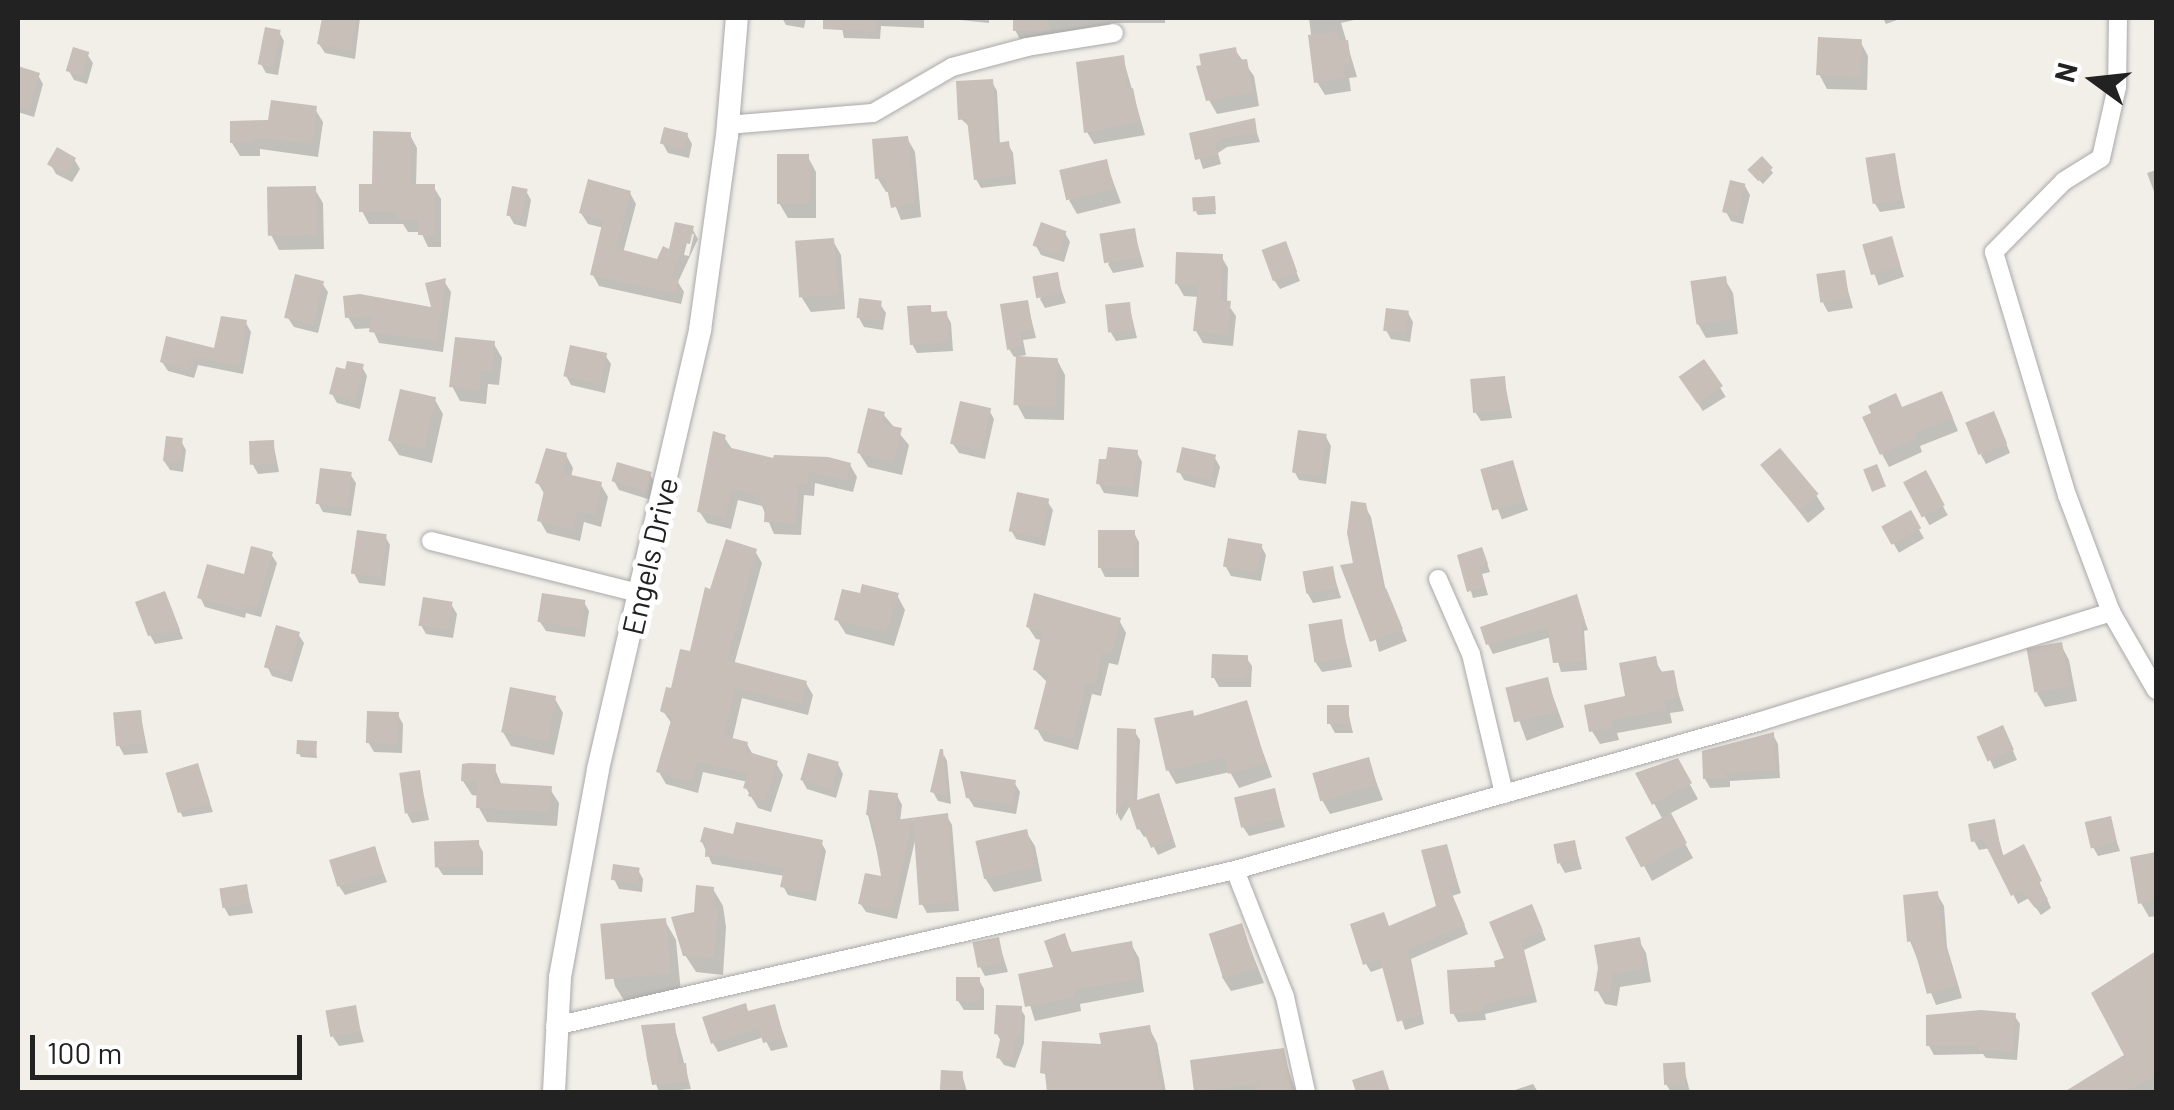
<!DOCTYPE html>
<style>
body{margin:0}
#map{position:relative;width:2174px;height:1110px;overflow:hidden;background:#f2efe9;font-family:Barlow,sans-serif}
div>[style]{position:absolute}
.shadow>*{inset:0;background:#0003;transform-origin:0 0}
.building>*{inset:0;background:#c7bfb8;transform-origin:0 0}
.roads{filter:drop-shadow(0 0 2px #a9a9a9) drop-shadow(0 0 2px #a9a9a9)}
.minor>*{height:18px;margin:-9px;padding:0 9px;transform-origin:9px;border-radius:9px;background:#fff}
.tertiary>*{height:22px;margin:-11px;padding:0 11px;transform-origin:11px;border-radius:11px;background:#fff}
span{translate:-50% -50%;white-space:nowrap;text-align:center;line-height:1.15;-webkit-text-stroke:10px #fff;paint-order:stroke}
.street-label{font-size:30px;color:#222}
.frame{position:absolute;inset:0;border:20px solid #222;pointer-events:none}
.north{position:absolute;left:2044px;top:30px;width:100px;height:100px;-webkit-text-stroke:8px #fff;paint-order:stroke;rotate:285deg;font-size:28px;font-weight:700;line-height:40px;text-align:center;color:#222}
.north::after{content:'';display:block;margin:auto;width:35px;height:45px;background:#222;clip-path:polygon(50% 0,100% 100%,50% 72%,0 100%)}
.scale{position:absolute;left:30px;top:1035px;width:272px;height:45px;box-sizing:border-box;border:5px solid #222;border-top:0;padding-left:12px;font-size:30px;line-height:35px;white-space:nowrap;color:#222;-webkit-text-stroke:8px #fff;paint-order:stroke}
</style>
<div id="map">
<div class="shadow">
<div style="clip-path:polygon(325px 18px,360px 18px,355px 59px,325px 53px,319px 44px)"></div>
<div style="clip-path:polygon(782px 18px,806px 18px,804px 28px,786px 25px)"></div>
<div style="clip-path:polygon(840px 18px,924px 18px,924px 28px,881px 26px,880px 39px,844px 38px)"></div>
<div style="clip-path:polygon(958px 18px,989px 18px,989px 23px,960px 20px)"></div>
<div style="clip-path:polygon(1015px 18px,1165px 18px,1165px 23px,1111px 23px,1111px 32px,1055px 34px,1054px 43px,1022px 43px,1015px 30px)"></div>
<div style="clip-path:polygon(1309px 18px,1363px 18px,1341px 23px,1357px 77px,1349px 78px,1351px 91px,1325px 95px,1317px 82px)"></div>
<div style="clip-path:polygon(1883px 18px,1896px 18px,1897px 20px,1886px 24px)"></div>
<div style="clip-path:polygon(279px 32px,284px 41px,278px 75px,266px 73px,261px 64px)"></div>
<div style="clip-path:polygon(1860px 41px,1868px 56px,1867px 90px,1827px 89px,1819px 74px)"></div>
<div style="clip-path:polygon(1235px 50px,1254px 76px,1259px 106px,1217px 114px,1209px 100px)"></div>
<div style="clip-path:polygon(87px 54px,93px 63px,87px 84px,74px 80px,69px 71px)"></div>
<div style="clip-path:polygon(1123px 58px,1145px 135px,1094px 144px,1087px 132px)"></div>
<div style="clip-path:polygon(18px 69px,38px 75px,43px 84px,34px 117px,18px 112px)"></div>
<div style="clip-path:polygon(992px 82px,997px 91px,1000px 145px,1008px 144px,1013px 153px,1016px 184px,981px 188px,976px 179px,971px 128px,961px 119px)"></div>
<div style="clip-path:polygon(315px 109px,323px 122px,318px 157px,260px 149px,260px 156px,240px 156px,232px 143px,271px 123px)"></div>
<div style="clip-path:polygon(1253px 121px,1260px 142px,1227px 147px,1218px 153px,1221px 164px,1203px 169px,1192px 135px)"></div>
<div style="clip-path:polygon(410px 135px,417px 148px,416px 186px,433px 186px,441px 199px,441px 247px,428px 247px,421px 232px,408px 232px,403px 224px,369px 224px,362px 211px)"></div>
<div style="clip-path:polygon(687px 135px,692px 144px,689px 158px,668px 153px,663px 144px)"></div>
<div style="clip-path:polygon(907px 138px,915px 152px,921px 217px,901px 220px,890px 192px,886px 192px,878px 179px)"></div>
<div style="clip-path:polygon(1894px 156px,1905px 208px,1880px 212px,1874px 202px)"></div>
<div style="clip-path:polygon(808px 157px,816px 172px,816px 218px,788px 218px,779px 203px)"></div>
<div style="clip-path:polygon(74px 159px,80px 169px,72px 182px,56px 174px,51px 165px)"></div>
<div style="clip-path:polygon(1106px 162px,1121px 203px,1077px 214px,1069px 200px)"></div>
<div style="clip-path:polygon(1771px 170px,1773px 173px,1763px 184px,1753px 174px)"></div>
<div style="clip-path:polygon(2156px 170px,2156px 197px,2147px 173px)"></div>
<div style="clip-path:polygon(1745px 186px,1750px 195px,1743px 224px,1731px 221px,1726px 212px)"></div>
<div style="clip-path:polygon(314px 188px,323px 203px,324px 249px,279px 250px,271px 235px)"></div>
<div style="clip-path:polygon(526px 191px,531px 200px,526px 227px,514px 224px,509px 215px)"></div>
<div style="clip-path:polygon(evenodd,630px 193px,636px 204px,623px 253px,658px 261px,692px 228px,698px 239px,678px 282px,684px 292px,681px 304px,599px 286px,593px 275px,604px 228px,588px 224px,581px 213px,630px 193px,689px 234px,694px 234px,689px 256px,684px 255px,689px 234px)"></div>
<div style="clip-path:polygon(1213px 198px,1216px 214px,1198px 215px,1196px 212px)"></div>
<div style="clip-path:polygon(1134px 231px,1144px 267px,1113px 273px,1108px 264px)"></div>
<div style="clip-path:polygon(1065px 233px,1070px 242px,1064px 262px,1041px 255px,1036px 246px)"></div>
<div style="left:1891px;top:239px;width:40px;height:27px;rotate:71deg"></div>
<div style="clip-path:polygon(833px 241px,841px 255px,845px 309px,811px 312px,802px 298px)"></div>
<div style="clip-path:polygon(1285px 244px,1300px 281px,1280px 289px,1274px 280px)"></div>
<div style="clip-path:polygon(1221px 256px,1228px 268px,1227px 303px,1236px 316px,1233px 346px,1203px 343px,1196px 331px,1200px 297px,1184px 296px,1177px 284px)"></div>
<div style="clip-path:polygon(1843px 273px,1853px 308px,1828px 312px,1823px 303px)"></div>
<div style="clip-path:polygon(1056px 275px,1066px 303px,1045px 308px,1040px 299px)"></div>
<div style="clip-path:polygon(1724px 278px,1733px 293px,1738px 334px,1706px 338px,1698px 324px)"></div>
<div style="clip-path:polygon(444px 281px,451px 292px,443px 352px,379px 343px,372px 328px,355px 329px,348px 317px,435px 310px)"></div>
<div style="clip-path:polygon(322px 283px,328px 292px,318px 333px,294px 327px,288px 318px)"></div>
<div style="clip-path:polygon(1027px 302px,1036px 338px,1023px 340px,1026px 355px,1014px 357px,1009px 349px)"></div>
<div style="clip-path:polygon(880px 304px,886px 313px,883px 330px,864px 327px,859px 318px)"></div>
<div style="clip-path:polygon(1129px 305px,1137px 338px,1116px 341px,1110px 331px)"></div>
<div style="clip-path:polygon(929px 307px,933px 314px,946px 314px,951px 323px,953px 351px,917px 353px,912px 344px)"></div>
<div style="clip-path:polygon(1408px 313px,1413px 322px,1410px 342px,1391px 339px,1386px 330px)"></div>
<div style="clip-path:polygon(246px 323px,251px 332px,243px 374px,198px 365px,194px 378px,168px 371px,162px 362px,216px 351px)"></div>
<div style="clip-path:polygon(494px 344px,502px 358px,499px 385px,488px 384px,486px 404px,460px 401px,452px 386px)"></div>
<div style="clip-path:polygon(605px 355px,611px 364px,605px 393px,571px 385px,566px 376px)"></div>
<div style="clip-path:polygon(1057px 360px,1065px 375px,1064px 420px,1025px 419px,1017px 404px)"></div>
<div style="left:1704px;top:362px;width:41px;height:27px;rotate:58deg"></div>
<div style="clip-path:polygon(362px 367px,367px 376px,360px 409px,337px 403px,332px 394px)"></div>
<div style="clip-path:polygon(1504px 379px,1512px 418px,1481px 421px,1475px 412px)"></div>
<div style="clip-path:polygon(435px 400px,443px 414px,432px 463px,399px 455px,390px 441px)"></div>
<div style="clip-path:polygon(1948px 407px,1958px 431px,1920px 446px,1922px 452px,1889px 467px,1882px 454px)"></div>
<div style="clip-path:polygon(989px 410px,994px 419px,985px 459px,959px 453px,953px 444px)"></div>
<div style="clip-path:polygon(883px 414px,909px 445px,902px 475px,868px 467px,859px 453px)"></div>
<div style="clip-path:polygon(1998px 423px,2010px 453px,1986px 464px,1981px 455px)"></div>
<div style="clip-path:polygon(724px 437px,732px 449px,775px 461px,850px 465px,857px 477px,853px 492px,815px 483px,814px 496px,804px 495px,801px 535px,774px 534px,762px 506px,738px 500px,731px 529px,707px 523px,699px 511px)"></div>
<div style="clip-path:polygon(1326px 437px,1331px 446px,1326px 484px,1299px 480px,1294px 471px)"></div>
<div style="clip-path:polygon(181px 441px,186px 450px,183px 472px,170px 470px,164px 461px)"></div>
<div style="clip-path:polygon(273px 442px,279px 472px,258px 474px,253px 465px)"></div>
<div style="clip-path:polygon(1137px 453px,1142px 462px,1138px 497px,1104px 493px,1099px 484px)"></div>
<div style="clip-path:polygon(566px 455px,573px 468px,571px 477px,601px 485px,608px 497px,601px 527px,584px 522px,580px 541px,547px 533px,540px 521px,546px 497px,538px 483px)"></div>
<div style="clip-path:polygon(1215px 458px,1220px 467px,1215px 488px,1184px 480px,1179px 471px)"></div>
<div style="left:1511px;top:463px;width:50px;height:28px;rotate:70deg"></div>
<div style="clip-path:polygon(1763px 465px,1816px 495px,1825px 509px,1808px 523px)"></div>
<div style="clip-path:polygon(350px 474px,356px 483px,351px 516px,323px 512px,318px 503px)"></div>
<div style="clip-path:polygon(650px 474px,655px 484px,651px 500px,619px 490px,614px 481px)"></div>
<div style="left:1925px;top:474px;width:47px;height:21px;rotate:61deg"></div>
<div style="clip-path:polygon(1047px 501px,1053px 510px,1045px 546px,1016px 539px,1011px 530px)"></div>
<div style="clip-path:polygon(1364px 505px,1371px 517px,1386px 592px,1407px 641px,1379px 652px,1356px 565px)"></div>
<div style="left:1910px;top:514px;width:28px;height:29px;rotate:60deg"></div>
<div style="clip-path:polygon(1134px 533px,1139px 542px,1139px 577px,1105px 577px,1100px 567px)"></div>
<div style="clip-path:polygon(385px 536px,390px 545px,385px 586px,359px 583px,354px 573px)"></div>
<div style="clip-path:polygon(1261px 546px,1266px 555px,1261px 581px,1231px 576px,1226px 567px)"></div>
<div style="clip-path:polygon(755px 551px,762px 563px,734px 665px,806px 683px,813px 695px,808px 715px,742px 698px,732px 741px,747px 744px,753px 755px,776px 763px,783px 775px,771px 812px,758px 808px,746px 788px,748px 782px,703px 772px,698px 793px,666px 784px,659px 772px,672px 724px,663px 711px,691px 653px,712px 592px)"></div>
<div style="clip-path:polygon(271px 554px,277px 563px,261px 617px,246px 613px,245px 618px,205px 607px,200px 597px,246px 577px)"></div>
<div style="clip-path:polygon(1460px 556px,1485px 557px,1490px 572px,1482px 574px,1488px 595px,1473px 598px)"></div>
<div style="clip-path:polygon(1332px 569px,1341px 598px,1313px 603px,1308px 594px)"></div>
<div style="clip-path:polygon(897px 595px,905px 610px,894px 646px,846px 634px,837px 620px,862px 596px)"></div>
<div style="clip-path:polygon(1576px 597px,1588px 630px,1584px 631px,1587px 670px,1561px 672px,1551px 637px,1493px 654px,1488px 644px)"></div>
<div style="clip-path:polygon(584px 602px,589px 611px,585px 637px,546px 631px,540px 622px)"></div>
<div style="clip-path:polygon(169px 603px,183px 639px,155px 644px,150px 635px)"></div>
<div style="clip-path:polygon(451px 604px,457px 614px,453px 638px,426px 634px,421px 625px)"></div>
<div style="clip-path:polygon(1119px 620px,1126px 633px,1118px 665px,1109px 663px,1101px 696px,1092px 694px,1078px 750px,1044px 741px,1037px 729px,1048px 683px,1035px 670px,1042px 640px,1036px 639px,1028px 627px)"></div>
<div style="clip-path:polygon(1341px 622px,1352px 667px,1322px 672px,1316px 663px)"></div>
<div style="clip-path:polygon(298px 634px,304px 643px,292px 682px,272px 676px,267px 666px)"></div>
<div style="clip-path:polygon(2061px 645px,2069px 660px,2077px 701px,2045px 707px,2037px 693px)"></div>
<div style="clip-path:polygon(1246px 657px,1252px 666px,1251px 687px,1219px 687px,1214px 678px)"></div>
<div style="clip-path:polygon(1654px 659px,1662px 672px,1672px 673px,1684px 711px,1670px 713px,1672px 723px,1617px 733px,1619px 740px,1600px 744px,1592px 731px,1628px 698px)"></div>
<div style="left:1547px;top:680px;width:50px;height:40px;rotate:70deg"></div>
<div style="clip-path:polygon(555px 699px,563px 713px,554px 755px,511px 746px,503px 732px)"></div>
<div style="clip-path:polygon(1245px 703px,1272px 777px,1239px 788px,1230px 772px,1176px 784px,1168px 770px)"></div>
<div style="clip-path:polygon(1347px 707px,1353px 733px,1335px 733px,1330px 724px)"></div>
<div style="clip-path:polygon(140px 712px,148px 753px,124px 755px,119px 746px)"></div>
<div style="clip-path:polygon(398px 715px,403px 724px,402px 753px,374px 752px,368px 742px)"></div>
<div style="clip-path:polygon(1120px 730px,1135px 732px,1140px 740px,1137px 802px,1162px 804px,1176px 847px,1158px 855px,1148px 836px,1144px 837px,1139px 829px,1131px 804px,1121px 821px,1118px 816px)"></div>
<div style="clip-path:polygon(1773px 735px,1778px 744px,1780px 778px,1730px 781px,1730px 787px,1710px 788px,1705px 779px)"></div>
<div style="clip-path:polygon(1980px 737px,2007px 737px,2017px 760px,1994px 769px)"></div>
<div style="clip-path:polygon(315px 744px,317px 758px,301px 757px,299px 753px)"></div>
<div style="clip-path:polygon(944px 755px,947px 761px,951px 804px,938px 801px,933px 792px)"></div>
<div style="clip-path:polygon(1368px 760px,1383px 800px,1330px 814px,1322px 800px)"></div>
<div style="clip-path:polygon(1677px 761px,1698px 799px,1669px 814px,1693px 858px,1652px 881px,1629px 838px,1663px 820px,1638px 774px)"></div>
<div style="clip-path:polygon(838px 764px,843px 774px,836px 798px,807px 789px,802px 780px)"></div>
<div style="clip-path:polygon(197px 766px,213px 812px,183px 817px,178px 808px)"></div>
<div style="clip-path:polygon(494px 767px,502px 786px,550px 789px,559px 803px,557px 826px,487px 822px,479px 808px,479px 796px,472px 795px,463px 781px)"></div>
<div style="clip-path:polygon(419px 773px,429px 820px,412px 823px,407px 813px)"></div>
<div style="clip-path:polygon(1014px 782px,1020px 792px,1016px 814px,974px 807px,968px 797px)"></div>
<div style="clip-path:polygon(1274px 790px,1285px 827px,1249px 836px,1243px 827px)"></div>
<div style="clip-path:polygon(897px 795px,902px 805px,900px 822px,947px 816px,952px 825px,959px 911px,927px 913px,922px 904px,916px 836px,897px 919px,866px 912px,860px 903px,884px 880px,868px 815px)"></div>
<div style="clip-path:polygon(2109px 819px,2120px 851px,2098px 856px,2093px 847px)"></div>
<div style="clip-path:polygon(1994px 822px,2004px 858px,2028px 856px,2051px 908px,2041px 915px,2029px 898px,2018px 904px,1990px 848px,1979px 850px,1974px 841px)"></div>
<div style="clip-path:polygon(1026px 832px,1035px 846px,1042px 881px,994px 892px,985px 878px)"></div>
<div style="clip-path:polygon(735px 837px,821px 842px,826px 851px,816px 901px,788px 895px,783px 886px,785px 876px,712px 864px,702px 842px)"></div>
<div style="clip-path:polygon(478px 843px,483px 852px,483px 875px,443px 875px,437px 866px)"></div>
<div style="clip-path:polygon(1574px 843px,1582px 869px,1565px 873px,1560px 864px)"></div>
<div style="clip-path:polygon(1446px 846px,1461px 893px,1452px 896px,1468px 934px,1411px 959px,1424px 1024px,1405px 1030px,1385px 967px,1371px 972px,1366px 964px,1389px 929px,1439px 908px)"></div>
<div style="clip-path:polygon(374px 849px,387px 882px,345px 895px,339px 886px)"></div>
<div style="clip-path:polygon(2156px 855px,2156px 916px,2149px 917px,2141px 903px,2133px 859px)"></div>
<div style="clip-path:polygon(638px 870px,643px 879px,642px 892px,619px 889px,614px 879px)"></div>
<div style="clip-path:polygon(246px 886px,253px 913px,229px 916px,224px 907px)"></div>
<div style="clip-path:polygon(713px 889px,723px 906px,726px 927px,723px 975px,696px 972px,685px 955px,697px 914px)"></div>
<div style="clip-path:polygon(1937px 894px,1944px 906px,1947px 947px,1962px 998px,1936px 1005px,1910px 941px)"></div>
<div style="clip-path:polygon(1536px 916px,1546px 940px,1524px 950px,1537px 1002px,1485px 1014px,1486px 1020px,1458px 1022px,1453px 1013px,1508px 960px)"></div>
<div style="clip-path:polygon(665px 921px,676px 940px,681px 993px,627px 1005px,615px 986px,604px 934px)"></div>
<div style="clip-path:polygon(1241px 925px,1264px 983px,1231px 991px,1222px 977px)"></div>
<div style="clip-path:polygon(1064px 937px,1073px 954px,1131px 944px,1139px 958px,1144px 992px,1080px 1004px,1081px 1011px,1035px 1021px,1021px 976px,1057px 969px)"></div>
<div style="clip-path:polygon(1638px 939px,1646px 953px,1651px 982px,1620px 987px,1617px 1006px,1605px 1004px,1597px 990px)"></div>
<div style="clip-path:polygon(998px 940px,1008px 972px,985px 976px,980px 967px)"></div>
<div style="clip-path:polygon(2156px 954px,2156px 1091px,2073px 1092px,2127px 1056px,2094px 994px)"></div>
<div style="clip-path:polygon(979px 980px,984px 989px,984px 1010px,964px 1010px,958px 1001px)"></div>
<div style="clip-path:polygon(774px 1007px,788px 1047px,771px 1051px,764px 1037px,718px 1052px,713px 1043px,749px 1014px)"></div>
<div style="clip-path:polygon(354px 1008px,364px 1042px,339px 1046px,333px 1037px)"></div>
<div style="clip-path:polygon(1020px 1008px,1025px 1016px,1024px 1043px,1015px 1068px,1004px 1065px,999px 1058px,1002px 1043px,997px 1034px)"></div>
<div style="clip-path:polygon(2014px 1015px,2020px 1024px,2017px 1060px,1986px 1058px,1983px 1054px,1934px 1055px,1929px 1046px)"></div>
<div style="clip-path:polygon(674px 1025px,691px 1089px,659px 1092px,647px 1060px,644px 1028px)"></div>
<div style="clip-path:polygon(1149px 1028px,1157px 1043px,1166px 1092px,1055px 1092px,1054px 1078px,1104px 1047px)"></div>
<div style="clip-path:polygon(1282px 1051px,1296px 1092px,1196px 1091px)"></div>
<div style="clip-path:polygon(1683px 1065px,1690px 1092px,1671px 1092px,1666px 1084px)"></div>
<div style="clip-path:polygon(962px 1074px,967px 1092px,943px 1092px,942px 1091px)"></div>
<div style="clip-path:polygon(1533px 1084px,1538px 1092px,1513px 1092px,1512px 1091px)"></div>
</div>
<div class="building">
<div style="clip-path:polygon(322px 18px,357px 18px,350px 51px,317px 44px)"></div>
<div style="clip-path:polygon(823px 18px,877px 18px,876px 32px,823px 29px)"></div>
<div style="left:1013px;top:18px;width:36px;height:13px"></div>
<div style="left:265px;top:27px;width:16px;height:38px;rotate:11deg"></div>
<div style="clip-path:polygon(1338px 31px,1339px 41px,1348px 40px,1351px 63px,1343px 65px,1345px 78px,1314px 83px,1308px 35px)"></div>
<div style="left:1818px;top:37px;width:44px;height:38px;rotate:3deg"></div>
<div style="left:73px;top:47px;width:17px;height:25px;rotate:17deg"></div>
<div style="clip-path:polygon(1236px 47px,1238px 60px,1247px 59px,1253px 92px,1206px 101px,1196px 66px,1201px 65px,1199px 54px)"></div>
<div style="clip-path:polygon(1124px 55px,1128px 89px,1133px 88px,1140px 122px,1084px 133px,1076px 62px)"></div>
<div style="clip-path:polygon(18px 66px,40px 73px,29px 109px,18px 106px)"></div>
<div style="clip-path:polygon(993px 79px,997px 143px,1009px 141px,1013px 175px,974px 180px,967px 119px,958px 120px,956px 81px)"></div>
<div style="clip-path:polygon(271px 100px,317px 106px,312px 144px,253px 137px,253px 143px,230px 143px,230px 121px,268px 120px)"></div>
<div style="clip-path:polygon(1255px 118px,1257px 133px,1222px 138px,1215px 143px,1218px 155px,1195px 160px,1189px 133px)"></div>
<div style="left:664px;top:127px;width:25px;height:17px;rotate:14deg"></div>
<div style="clip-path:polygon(373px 131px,411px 132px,410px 184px,435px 184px,435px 235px,418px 235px,418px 219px,398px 220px,397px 212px,359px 212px,359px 184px,372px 184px)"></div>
<div style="clip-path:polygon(908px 136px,915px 203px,891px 208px,885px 178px,875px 179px,872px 139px)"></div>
<div style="left:57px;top:147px;width:22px;height:20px;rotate:30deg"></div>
<div style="left:1895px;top:153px;width:47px;height:30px;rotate:81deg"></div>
<div style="left:777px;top:154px;width:32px;height:50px"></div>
<div style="left:1762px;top:156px;width:16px;height:20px;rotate:47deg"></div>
<div style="left:1107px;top:159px;width:31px;height:49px;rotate:77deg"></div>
<div style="clip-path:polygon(588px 179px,631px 191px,616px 248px,657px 259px,663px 246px,669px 249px,675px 222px,694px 226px,690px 244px,685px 243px,671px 277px,679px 279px,675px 294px,590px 275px,603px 220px,579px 213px)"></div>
<div style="left:1730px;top:180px;width:16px;height:33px;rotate:14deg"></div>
<div style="left:316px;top:186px;width:49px;height:49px;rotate:89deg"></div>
<div style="left:512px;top:186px;width:16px;height:30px;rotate:11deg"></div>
<div style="left:1215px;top:196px;width:14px;height:23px;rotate:86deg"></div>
<div style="left:1041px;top:222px;width:27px;height:25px;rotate:20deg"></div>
<div style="left:1135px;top:228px;width:30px;height:36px;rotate:81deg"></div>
<div style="left:1892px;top:236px;width:32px;height:31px;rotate:74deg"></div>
<div style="left:834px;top:238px;width:57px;height:39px;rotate:86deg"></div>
<div style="left:1286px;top:241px;width:33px;height:26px;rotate:70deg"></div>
<div style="clip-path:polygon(1176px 252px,1223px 254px,1221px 300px,1231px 301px,1227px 335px,1193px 331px,1198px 286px,1175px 284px)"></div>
<div style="left:1845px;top:270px;width:29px;height:29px;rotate:82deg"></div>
<div style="left:1058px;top:272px;width:22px;height:26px;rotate:80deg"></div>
<div style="left:295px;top:274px;width:30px;height:45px;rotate:14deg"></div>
<div style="left:1726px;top:276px;width:44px;height:36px;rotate:82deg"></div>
<div style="clip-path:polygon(446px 278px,437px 341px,369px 332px,371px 316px,345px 318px,343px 296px,360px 294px,431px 307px,425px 283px)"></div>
<div style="left:859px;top:298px;width:23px;height:20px;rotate:7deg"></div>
<div style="clip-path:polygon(1028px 300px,1033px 330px,1020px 332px,1023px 346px,1007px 350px,1000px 304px)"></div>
<div style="left:1130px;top:302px;width:28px;height:25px;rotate:84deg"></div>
<div style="clip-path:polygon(931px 305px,931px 312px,947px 311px,949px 342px,910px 345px,907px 306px)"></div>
<div style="left:1386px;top:308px;width:23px;height:23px;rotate:7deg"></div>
<div style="clip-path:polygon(221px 316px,247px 320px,239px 366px,193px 357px,190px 370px,160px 362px,166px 336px,214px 348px)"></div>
<div style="clip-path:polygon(455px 337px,495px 341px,492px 372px,481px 370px,479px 390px,449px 387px)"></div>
<div style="left:570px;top:345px;width:38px;height:32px;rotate:12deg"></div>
<div style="left:1016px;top:356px;width:42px;height:49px;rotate:3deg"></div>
<div style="left:1704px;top:359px;width:33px;height:31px;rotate:55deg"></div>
<div style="clip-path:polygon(347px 361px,364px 364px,355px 401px,329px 394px,336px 367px,345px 369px)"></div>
<div style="left:1505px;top:376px;width:34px;height:35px;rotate:85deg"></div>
<div style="left:400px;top:389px;width:37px;height:53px;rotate:13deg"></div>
<div style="clip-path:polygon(1942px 391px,1953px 418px,1914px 433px,1917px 438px,1880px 455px,1862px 417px,1871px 413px,1868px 406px,1896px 393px,1902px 407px)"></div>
<div style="left:960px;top:401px;width:32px;height:44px;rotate:13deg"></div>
<div style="clip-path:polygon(868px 408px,885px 412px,882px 424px,902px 428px,894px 462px,857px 453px)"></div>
<div style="left:1994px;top:411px;width:35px;height:31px;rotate:68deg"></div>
<div style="left:1298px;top:430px;width:29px;height:43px;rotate:8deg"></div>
<div style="clip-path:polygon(713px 431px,726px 435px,723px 446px,773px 458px,774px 455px,828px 457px,851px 463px,847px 481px,809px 472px,808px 484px,798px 484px,796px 524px,764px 522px,765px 505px,759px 505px,759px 496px,732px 489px,725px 518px,697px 512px)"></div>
<div style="left:166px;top:436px;width:17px;height:25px;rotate:7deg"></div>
<div style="left:274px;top:440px;width:24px;height:25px;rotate:88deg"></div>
<div style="clip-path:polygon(1108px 447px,1138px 450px,1134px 488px,1096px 484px,1099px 459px,1106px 459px)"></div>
<div style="left:1182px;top:447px;width:35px;height:26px;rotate:13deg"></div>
<div style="clip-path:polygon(546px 448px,567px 453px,563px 473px,602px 482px,595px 515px,578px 511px,573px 530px,537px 521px,545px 487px,535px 483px)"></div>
<div style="left:1780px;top:448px;width:60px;height:26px;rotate:50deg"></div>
<div style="left:1513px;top:460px;width:43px;height:34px;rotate:74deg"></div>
<div style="left:617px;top:462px;width:36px;height:20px;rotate:16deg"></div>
<div style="left:1877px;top:464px;width:24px;height:15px;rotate:68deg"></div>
<div style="left:320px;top:468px;width:32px;height:36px;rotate:7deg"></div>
<div style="left:1926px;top:470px;width:40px;height:26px;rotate:62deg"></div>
<div style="left:1017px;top:492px;width:33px;height:40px;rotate:12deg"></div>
<div style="clip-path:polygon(1351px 501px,1366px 503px,1383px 589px,1386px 588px,1403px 629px,1370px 642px,1340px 565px,1353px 563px,1347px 533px)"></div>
<div style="left:1911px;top:510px;width:21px;height:34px;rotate:61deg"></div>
<div style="left:357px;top:530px;width:30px;height:44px;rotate:8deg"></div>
<div style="left:1098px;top:530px;width:37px;height:38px"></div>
<div style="left:1228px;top:538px;width:35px;height:29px;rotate:10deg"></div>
<div style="clip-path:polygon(726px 539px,757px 549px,727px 660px,807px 681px,801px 704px,736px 688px,724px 736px,748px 742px,746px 751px,778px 761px,765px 801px,748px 796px,750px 790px,743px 788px,748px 773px,697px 762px,691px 782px,656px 772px,672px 717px,660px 711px,666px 687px,671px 688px,680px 649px,690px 651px,705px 587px,710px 589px)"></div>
<div style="clip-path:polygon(251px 546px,273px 552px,256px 608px,242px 605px,241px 610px,197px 598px,207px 564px,244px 574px)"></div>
<div style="clip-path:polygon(1482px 547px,1488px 564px,1480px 567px,1485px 587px,1467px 592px,1457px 555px)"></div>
<div style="left:1333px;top:566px;width:23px;height:31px;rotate:80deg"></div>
<div style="clip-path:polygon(862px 584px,899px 593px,886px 632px,834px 620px,842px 589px,860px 593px)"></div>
<div style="clip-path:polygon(165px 591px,180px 630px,148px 636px,135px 602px)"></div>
<div style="left:542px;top:593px;width:44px;height:29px;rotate:9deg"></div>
<div style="clip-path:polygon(1034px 593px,1121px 618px,1112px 654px,1103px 652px,1095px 685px,1086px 683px,1072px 739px,1034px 729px,1048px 674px,1033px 670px,1042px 631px,1026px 627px)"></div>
<div style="clip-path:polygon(1577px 594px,1585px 621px,1581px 622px,1584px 661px,1553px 663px,1547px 628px,1486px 645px,1480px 627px)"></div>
<div style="left:423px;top:597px;width:30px;height:29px;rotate:9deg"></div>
<div style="left:1342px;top:619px;width:39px;height:34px;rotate:81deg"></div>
<div style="left:276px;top:625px;width:25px;height:44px;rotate:16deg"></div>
<div style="left:2062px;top:642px;width:45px;height:36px;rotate:80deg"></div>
<div style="left:1212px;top:654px;width:36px;height:24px;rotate:2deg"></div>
<div style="clip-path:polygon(1656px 656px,1659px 672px,1674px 670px,1679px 697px,1664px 700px,1666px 710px,1611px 720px,1613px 727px,1589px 732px,1584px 705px,1625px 696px,1619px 663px)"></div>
<div style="left:1548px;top:677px;width:36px;height:44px;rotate:76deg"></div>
<div style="left:510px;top:687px;width:47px;height:46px;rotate:11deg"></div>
<div style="clip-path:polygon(1247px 700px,1266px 763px,1228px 774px,1224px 758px,1166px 771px,1154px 718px,1193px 710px,1194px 716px)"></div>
<div style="left:1327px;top:705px;width:22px;height:19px"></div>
<div style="left:141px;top:710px;width:34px;height:28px;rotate:85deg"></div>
<div style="left:367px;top:711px;width:32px;height:32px;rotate:2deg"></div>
<div style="left:2003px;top:725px;width:27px;height:29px;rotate:66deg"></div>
<div style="clip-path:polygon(1117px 728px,1136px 729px,1134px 801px,1159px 793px,1173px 839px,1151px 848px,1142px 828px,1137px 830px,1126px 797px,1116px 816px)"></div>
<div style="clip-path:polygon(1774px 732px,1776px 770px,1726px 773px,1727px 778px,1703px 779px,1702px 751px)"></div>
<div style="left:297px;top:740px;width:20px;height:14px;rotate:3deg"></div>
<div style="clip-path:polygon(940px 749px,943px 749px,947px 796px,930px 792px)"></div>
<div style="left:808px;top:753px;width:32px;height:28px;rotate:16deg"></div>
<div style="left:1369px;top:757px;width:29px;height:59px;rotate:74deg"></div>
<div style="clip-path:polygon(1678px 758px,1692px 783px,1652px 805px,1635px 773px)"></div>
<div style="left:198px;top:763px;width:42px;height:34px;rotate:73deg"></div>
<div style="clip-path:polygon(469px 763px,496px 764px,495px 783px,552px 786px,550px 812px,476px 808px,477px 782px,461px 781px,462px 764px)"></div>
<div style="left:420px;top:770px;width:41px;height:21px;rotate:82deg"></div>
<div style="clip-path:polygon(960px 771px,1016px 780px,1012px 805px,966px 798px)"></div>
<div style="left:1275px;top:788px;width:31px;height:42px;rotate:77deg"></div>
<div style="clip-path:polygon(869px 790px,898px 793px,895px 820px,948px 813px,955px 902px,919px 905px,913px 819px,892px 911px,858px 904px,865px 873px,881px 876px,871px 816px,866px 815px)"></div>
<div style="left:1671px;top:813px;width:34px;height:52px;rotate:62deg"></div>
<div style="left:2111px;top:816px;width:27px;height:27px;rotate:77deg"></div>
<div style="clip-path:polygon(1995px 819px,2002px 856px,2024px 844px,2042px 881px,2037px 883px,2048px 899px,2035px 908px,2022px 891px,2011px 896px,1983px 840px,1971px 842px,1968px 824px)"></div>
<div style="clip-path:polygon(736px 822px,823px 840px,812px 893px,780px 887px,784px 869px,720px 855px,705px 857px,706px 843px,700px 842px,704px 827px,733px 834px)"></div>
<div style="left:1027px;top:829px;width:39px;height:53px;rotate:77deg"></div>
<div style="left:479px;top:840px;width:26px;height:45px;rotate:88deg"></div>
<div style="left:1575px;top:840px;width:20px;height:22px;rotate:79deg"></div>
<div style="clip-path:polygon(1447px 844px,1458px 884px,1449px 887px,1465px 925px,1407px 950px,1421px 1015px,1397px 1022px,1380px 959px,1363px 965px,1350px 924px,1384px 912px,1389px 926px,1436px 906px,1421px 850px)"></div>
<div style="left:375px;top:846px;width:28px;height:48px;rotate:73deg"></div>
<div style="clip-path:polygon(2156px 852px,2156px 900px,2138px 904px,2130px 857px)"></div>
<div style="left:613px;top:864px;width:27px;height:16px;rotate:8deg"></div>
<div style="left:247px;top:884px;width:20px;height:28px;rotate:81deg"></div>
<div style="clip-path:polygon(696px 885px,714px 887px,713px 907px,718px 908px,714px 958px,683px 956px,671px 917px,694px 912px)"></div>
<div style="clip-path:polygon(1938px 891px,1942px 932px,1957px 986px,1927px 994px,1912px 941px,1907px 942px,1903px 895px)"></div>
<div style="clip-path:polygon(1532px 904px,1543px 931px,1521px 940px,1534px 993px,1482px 1005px,1482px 1012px,1450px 1014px,1447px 970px,1495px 967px,1494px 961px,1504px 958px,1489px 922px)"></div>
<div style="left:666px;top:918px;width:56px;height:66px;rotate:85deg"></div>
<div style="left:1242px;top:923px;width:47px;height:35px;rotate:72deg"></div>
<div style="clip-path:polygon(1065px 933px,1071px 952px,1132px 941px,1138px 979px,1074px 990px,1075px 997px,1025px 1007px,1018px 974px,1053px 967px,1044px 941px)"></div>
<div style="left:999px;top:937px;width:26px;height:27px;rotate:79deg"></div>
<div style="clip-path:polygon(1640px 937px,1645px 968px,1613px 974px,1610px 993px,1594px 991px,1598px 968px,1594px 945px)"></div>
<div style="clip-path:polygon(2156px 951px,2156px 1076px,2124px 1092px,2064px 1092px,2124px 1055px,2091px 993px)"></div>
<div style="left:956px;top:977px;width:24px;height:24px"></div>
<div style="clip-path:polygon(746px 1003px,748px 1011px,775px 1004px,784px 1038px,763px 1043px,759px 1028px,711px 1044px,702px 1017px)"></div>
<div style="left:356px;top:1005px;width:27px;height:31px;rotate:80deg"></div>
<div style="clip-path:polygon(996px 1005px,1022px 1006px,1021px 1036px,1017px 1035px,1011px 1061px,996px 1058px,1001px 1035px,994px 1034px)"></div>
<div style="clip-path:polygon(1981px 1010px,2016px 1013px,2013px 1052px,1978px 1050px,1978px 1045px,1926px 1046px,1926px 1015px)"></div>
<div style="clip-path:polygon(675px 1023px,678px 1064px,686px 1063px,688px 1081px,652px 1085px,641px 1025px)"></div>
<div style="clip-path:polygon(1150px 1025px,1162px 1092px,1047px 1092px,1045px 1074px,1040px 1073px,1042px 1041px,1101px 1044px,1099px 1033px)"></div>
<div style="clip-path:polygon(1284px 1048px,1293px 1092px,1258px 1092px,1257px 1084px,1194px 1092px,1190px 1060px)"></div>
<div style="left:1685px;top:1062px;width:22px;height:22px;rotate:87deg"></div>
<div style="left:941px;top:1070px;width:22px;height:21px;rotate:3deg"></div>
<div style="clip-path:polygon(1383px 1070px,1390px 1092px,1356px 1092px,1352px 1080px)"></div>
</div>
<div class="roads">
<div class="minor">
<div style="left:2118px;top:18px;width:69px;rotate:90.8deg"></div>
<div style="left:2117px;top:87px;width:73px;rotate:102.7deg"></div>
<div style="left:2101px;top:158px;width:44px;rotate:148.1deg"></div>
<div style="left:2064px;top:181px;width:100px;rotate:134.6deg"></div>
<div style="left:1994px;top:252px;width:254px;rotate:73.3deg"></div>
<div style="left:2067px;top:495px;width:125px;rotate:69.4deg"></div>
<div style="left:2111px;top:612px;width:90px;rotate:60deg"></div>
<div style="left:727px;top:125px;width:146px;rotate:-4.7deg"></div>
<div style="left:873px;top:113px;width:91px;rotate:-30.2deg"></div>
<div style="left:952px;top:67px;width:78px;rotate:-14.9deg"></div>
<div style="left:1027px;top:47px;width:88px;rotate:-9.1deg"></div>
<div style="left:431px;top:541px;width:218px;rotate:14.1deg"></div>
<div style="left:1438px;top:579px;width:82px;rotate:66.3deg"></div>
<div style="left:1471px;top:654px;width:144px;rotate:76.7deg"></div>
<div style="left:1235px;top:870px;width:136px;rotate:68.5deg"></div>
<div style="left:1285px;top:997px;width:97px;rotate:77.5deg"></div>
<div style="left:555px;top:1026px;width:698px;rotate:-12.92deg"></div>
<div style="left:1235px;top:870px;width:544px;rotate:-15.8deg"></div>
<div style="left:1758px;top:722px;width:370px;rotate:-17.3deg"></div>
</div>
<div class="tertiary">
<div style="left:554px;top:1092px;width:115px;rotate:-87deg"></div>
<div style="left:560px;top:977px;width:211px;rotate:-79.6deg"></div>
<div style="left:598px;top:769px;width:451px;rotate:-76.9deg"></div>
<div style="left:700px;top:330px;width:196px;rotate:-82.1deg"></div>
<div style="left:727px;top:136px;width:118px;rotate:-85.2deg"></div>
</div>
</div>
<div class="street-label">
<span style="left:649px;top:556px;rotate:-77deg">Engels Drive</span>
</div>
<div class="frame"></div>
<div class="north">N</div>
<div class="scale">100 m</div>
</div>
